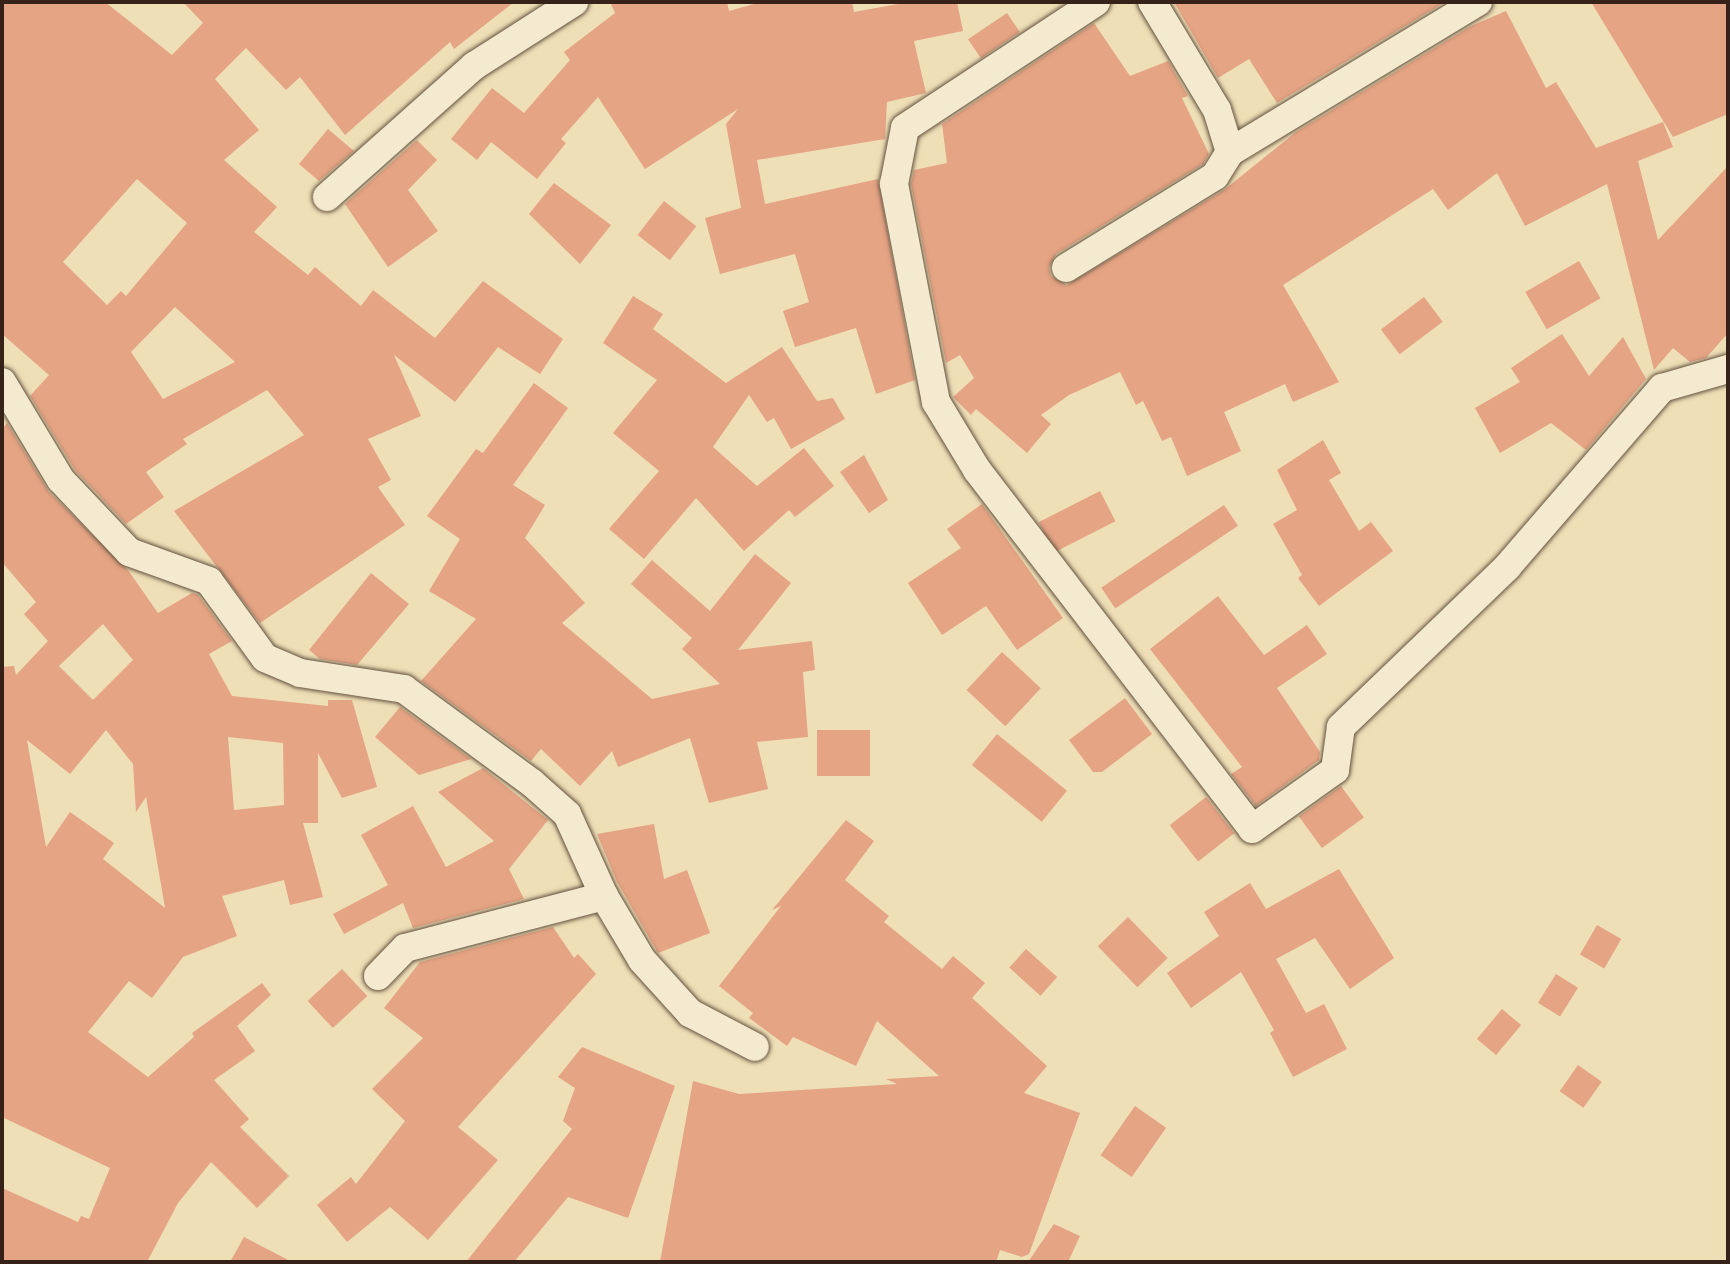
<!DOCTYPE html>
<style>
body{margin:0}
#map{position:relative;width:1730px;height:1264px;overflow:hidden;background:#eedfb6;font-family:Alegreya,serif}
div>[style]{position:absolute}
.building>*{inset:0;background:#e5a484;transform-origin:0 0}
.roads{filter:drop-shadow(0 0 2px #645140) drop-shadow(0 0 2px #645140)}
.minor>*{height:28px;margin:-14px;padding:0 14px;transform-origin:14px;border-radius:14px;background:#f4ead0}
span{translate:-50% -50%;white-space:nowrap;text-align:center;line-height:1.15;-webkit-text-stroke:6px #f4ead0;paint-order:stroke}
.frame{position:absolute;inset:0;border:4px solid #362219;pointer-events:none}
</style>
<div id="map">
<div class="building">
<div style="clip-path:polygon(evenodd,2px 2px,105px 2px,172px 55px,203px 23px,183px 2px,514px 2px,454px 49px,450px 42px,345px 135px,300px 77px,286px 90px,246px 48px,215px 79px,259px 130px,224px 160px,277px 207px,254px 232px,308px 275px,315px 267px,361px 306px,373px 290px,435px 338px,483px 281px,563px 339px,540px 374px,498px 347px,455px 402px,394px 355px,421px 416px,368px 439px,391px 480px,378px 487px,405px 525px,260px 623px,174px 511px,304px 435px,267px 390px,183px 439px,187px 444px,146px 472px,164px 497px,126px 524px,75px 470px,30px 396px,49px 375px,2px 334px,2px 2px,137px 179px,187px 223px,126px 296px,121px 291px,107px 305px,63px 262px,137px 179px,2px 2px,175px 307px,235px 362px,163px 399px,131px 352px,175px 307px)"></div>
<div style="clip-path:polygon(610px 2px,727px 2px,729px 11px,761px 2px,852px 2px,854px 12px,909px 2px,957px 2px,963px 31px,914px 41px,926px 93px,887px 102px,885px 139px,757px 160px,765px 204px,878px 179px,915px 380px,876px 394px,856px 328px,795px 347px,783px 311px,809px 302px,795px 254px,720px 274px,705px 218px,741px 208px,726px 124px,738px 109px,645px 169px,598px 97px,561px 139px,566px 143px,537px 179px,491px 142px,477px 160px,451px 139px,492px 88px,524px 113px,570px 60px,564px 52px,615px 13px)"></div>
<div style="clip-path:polygon(1174px 2px,1445px 2px,1277px 103px,1249px 59px,1218px 78px)"></div>
<div style="clip-path:polygon(1591px 2px,1728px 2px,1728px 114px,1673px 137px)"></div>
<div style="clip-path:polygon(1506px 11px,1546px 88px,1556px 82px,1596px 148px,1663px 122px,1673px 147px,1638px 161px,1658px 240px,1728px 166px,1728px 333px,1706px 358px,1690px 362px,1673px 348px,1654px 370px,1607px 184px,1525px 226px,1497px 173px,1448px 210px,1433px 189px,1283px 285px,1339px 382px,1293px 402px,1285px 384px,1224px 412px,1241px 451px,1187px 476px,1171px 437px,1162px 441px,1143px 401px,1136px 405px,1120px 372px,1069px 395px,1041px 415px,1051px 424px,1027px 453px,976px 409px,971px 415px,953px 397px,974px 378px,960px 355px,946px 363px,911px 184px,914px 170px,947px 163px,942px 124px,1094px 23px,1130px 76px,1168px 61px,1188px 96px,1182px 98px,1209px 154px,1203px 164px,1056px 254px,1049px 268px,1051px 276px,1067px 285px,1224px 190px,1296px 132px,1471px 26px)"></div>
<div style="left:1007px;top:13px;width:23px;height:47px;rotate:56deg"></div>
<div style="clip-path:polygon(328px 129px,354px 151px,319px 181px,299px 164px)"></div>
<div style="clip-path:polygon(417px 140px,437px 160px,408px 190px,438px 231px,388px 267px,345px 204px)"></div>
<div style="clip-path:polygon(554px 183px,611px 225px,580px 264px,529px 214px)"></div>
<div style="left:664px;top:201px;width:41px;height:43px;rotate:38deg"></div>
<div style="left:1579px;top:261px;width:43px;height:62px;rotate:60deg"></div>
<div style="clip-path:polygon(633px 296px,663px 314px,653px 329px,726px 383px,782px 347px,817px 401px,833px 398px,845px 419px,791px 449px,774px 418px,767px 422px,749px 395px,713px 447px,757px 486px,804px 448px,834px 486px,795px 517px,789px 510px,744px 551px,696px 498px,644px 559px,609px 529px,659px 471px,613px 433px,657px 380px,603px 343px)"></div>
<div style="left:1424px;top:297px;width:31px;height:54px;rotate:53deg"></div>
<div style="clip-path:polygon(1562px 334px,1589px 376px,1623px 337px,1646px 379px,1586px 450px,1551px 423px,1500px 453px,1475px 408px,1520px 382px,1511px 368px)"></div>
<div style="clip-path:polygon(534px 383px,568px 408px,513px 485px,545px 505px,525px 538px,585px 603px,562px 623px,652px 699px,720px 684px,682px 649px,692px 638px,631px 584px,652px 560px,710px 611px,755px 554px,791px 583px,738px 650px,812px 641px,815px 670px,803px 672px,808px 737px,757px 742px,768px 789px,709px 803px,690px 738px,618px 767px,612px 751px,580px 786px,541px 749px,531px 761px,421px 681px,476px 619px,429px 591px,460px 539px,427px 516px,476px 449px,483px 453px)"></div>
<div style="clip-path:polygon(evenodd,7px 423px,49px 492px,128px 570px,158px 613px,192px 593px,198px 595px,232px 641px,209px 654px,232px 696px,328px 706px,328px 700px,352px 700px,377px 787px,342px 798px,318px 753px,318px 823px,303px 823px,323px 897px,290px 905px,284px 880px,222px 896px,237px 936px,183px 957px,152px 998px,129px 981px,88px 1032px,148px 1077px,194px 1037px,192px 1033px,262px 983px,271px 995px,237px 1026px,255px 1051px,214px 1080px,249px 1119px,240px 1127px,289px 1176px,257px 1208px,211px 1162px,178px 1203px,147px 1262px,2px 1262px,2px 1188px,78px 1222px,81px 1216px,89px 1219px,110px 1168px,2px 1117px,2px 667px,14px 666px,16px 675px,48px 641px,24px 614px,36px 602px,2px 562px,2px 429px,7px 423px,103px 624px,133px 660px,93px 700px,59px 666px,103px 624px,7px 423px,106px 730px,133px 764px,136px 812px,146px 797px,165px 908px,103px 859px,114px 843px,70px 812px,46px 847px,27px 740px,70px 774px,106px 730px,7px 423px,228px 737px,283px 743px,284px 805px,234px 810px,228px 737px)"></div>
<div style="clip-path:polygon(1323px 440px,1341px 473px,1329px 480px,1359px 531px,1371px 522px,1393px 551px,1319px 606px,1298px 578px,1302px 575px,1273px 524px,1297px 510px,1277px 470px)"></div>
<div style="clip-path:polygon(864px 455px,888px 500px,869px 513px,840px 472px)"></div>
<div style="left:1100px;top:491px;width:34px;height:69px;rotate:63deg"></div>
<div style="clip-path:polygon(982px 504px,1063px 618px,1017px 650px,986px 606px,942px 635px,908px 583px,961px 548px,947px 529px)"></div>
<div style="left:1224px;top:505px;width:25px;height:148px;rotate:56deg"></div>
<div style="clip-path:polygon(371px 573px,409px 604px,357px 665px,320px 659px,309px 650px)"></div>
<div style="clip-path:polygon(1218px 596px,1264px 655px,1307px 625px,1327px 654px,1277px 688px,1320px 752px,1319px 760px,1256px 806px,1231px 774px,1242px 767px,1150px 649px)"></div>
<div style="left:1002px;top:652px;width:53px;height:52px;rotate:43deg"></div>
<div style="clip-path:polygon(1125px 698px,1152px 734px,1102px 772px,1093px 772px,1069px 740px)"></div>
<div style="clip-path:polygon(400px 707px,471px 759px,419px 775px,375px 737px)"></div>
<div style="left:817px;top:730px;width:53px;height:46px"></div>
<div style="left:997px;top:734px;width:90px;height:40px;rotate:39deg"></div>
<div style="clip-path:polygon(483px 768px,548px 820px,509px 869px,524px 899px,413px 928px,403px 903px,344px 934px,333px 914px,388px 885px,361px 835px,413px 806px,446px 867px,494px 841px,438px 792px)"></div>
<div style="left:1341px;top:786px;width:39px;height:52px;rotate:54deg"></div>
<div style="left:1206px;top:797px;width:46px;height:46px;rotate:52deg"></div>
<div style="clip-path:polygon(846px 820px,874px 841px,845px 880px,889px 916px,884px 922px,942px 969px,953px 956px,985px 983px,972px 998px,1047px 1066px,1024px 1093px,1080px 1113px,1029px 1254px,1022px 1257px,1000px 1250px,996px 1262px,660px 1262px,693px 1081px,739px 1094px,897px 1084px,886px 1079px,939px 1076px,877px 1021px,856px 1066px,793px 1037px,787px 1046px,749px 1018px,753px 1013px,719px 986px,781px 906px,772px 910px)"></div>
<div style="clip-path:polygon(654px 824px,664px 879px,687px 870px,710px 933px,658px 953px,617px 882px,597px 834px)"></div>
<div style="clip-path:polygon(1339px 869px,1394px 958px,1350px 989px,1315px 938px,1276px 959px,1306px 1013px,1324px 1004px,1347px 1049px,1293px 1077px,1270px 1033px,1274px 1030px,1241px 972px,1191px 1008px,1167px 973px,1219px 936px,1204px 912px,1250px 883px,1266px 909px)"></div>
<div style="left:1128px;top:917px;width:57px;height:42px;rotate:46deg"></div>
<div style="left:1597px;top:925px;width:28px;height:34px;rotate:30deg"></div>
<div style="clip-path:polygon(553px 927px,574px 958px,578px 954px,596px 974px,458px 1127px,498px 1160px,428px 1240px,390px 1207px,347px 1242px,317px 1205px,351px 1177px,356px 1184px,405px 1121px,372px 1089px,423px 1038px,384px 1008px,420px 962px)"></div>
<div style="left:1026px;top:949px;width:42px;height:25px;rotate:42deg"></div>
<div style="left:342px;top:969px;width:37px;height:47px;rotate:47deg"></div>
<div style="left:1556px;top:974px;width:26px;height:34px;rotate:32deg"></div>
<div style="left:1502px;top:1009px;width:25px;height:39px;rotate:40deg"></div>
<div style="clip-path:polygon(582px 1047px,675px 1086px,628px 1218px,568px 1197px,514px 1262px,466px 1262px,572px 1129px,563px 1121px,575px 1088px,558px 1077px)"></div>
<div style="left:1578px;top:1065px;width:29px;height:32px;rotate:35deg"></div>
<div style="left:1135px;top:1106px;width:38px;height:60px;rotate:35deg"></div>
<div style="clip-path:polygon(1054px 1224px,1080px 1236px,1068px 1262px,1028px 1262px)"></div>
<div style="clip-path:polygon(244px 1237px,292px 1262px,230px 1262px)"></div>
</div>
<div class="roads">
<div class="minor">
<div style="left:1096px;top:2px;width:229px;rotate:146.6deg"></div>
<div style="left:905px;top:128px;width:57px;rotate:101.1deg"></div>
<div style="left:894px;top:184px;width:222px;rotate:79.1deg"></div>
<div style="left:936px;top:402px;width:79px;rotate:58.9deg"></div>
<div style="left:977px;top:470px;width:452px;rotate:52.5deg"></div>
<div style="left:1252px;top:829px;width:102px;rotate:-35.4deg"></div>
<div style="left:1335px;top:770px;width:43px;rotate:-82.1deg"></div>
<div style="left:1341px;top:727px;width:231px;rotate:-43.9deg"></div>
<div style="left:1507px;top:567px;width:237px;rotate:-49.1deg"></div>
<div style="left:1662px;top:388px;width:69px;rotate:-16.1deg"></div>
<div style="left:1230px;top:152px;width:290px;rotate:-31.2deg"></div>
<div style="left:327px;top:197px;width:197px;rotate:-41.7deg"></div>
<div style="left:474px;top:66px;width:119px;rotate:-32.6deg"></div>
<div style="left:1066px;top:268px;width:175px;rotate:-31.7deg"></div>
<div style="left:1215px;top:176px;width:28px;rotate:-58deg"></div>
<div style="left:1230px;top:152px;width:44px;rotate:-107.2deg"></div>
<div style="left:1217px;top:110px;width:126px;rotate:-121deg"></div>
<div style="left:2px;top:382px;width:114px;rotate:59deg"></div>
<div style="left:61px;top:480px;width:99px;rotate:46.6deg"></div>
<div style="left:129px;top:552px;width:85px;rotate:19.9deg"></div>
<div style="left:209px;top:581px;width:95px;rotate:54deg"></div>
<div style="left:265px;top:658px;width:38px;rotate:23deg"></div>
<div style="left:300px;top:673px;width:105px;rotate:8.7deg"></div>
<div style="left:404px;top:689px;width:159px;rotate:36.3deg"></div>
<div style="left:532px;top:783px;width:47px;rotate:41.5deg"></div>
<div style="left:567px;top:814px;width:90px;rotate:65.7deg"></div>
<div style="left:604px;top:896px;width:74px;rotate:59.3deg"></div>
<div style="left:642px;top:960px;width:72px;rotate:47.8deg"></div>
<div style="left:690px;top:1013px;width:73px;rotate:27.6deg"></div>
<div style="left:378px;top:976px;width:39px;rotate:-46deg"></div>
<div style="left:405px;top:948px;width:206px;rotate:-14.6deg"></div>
</div>
</div>
<div class="frame"></div>
</div>
